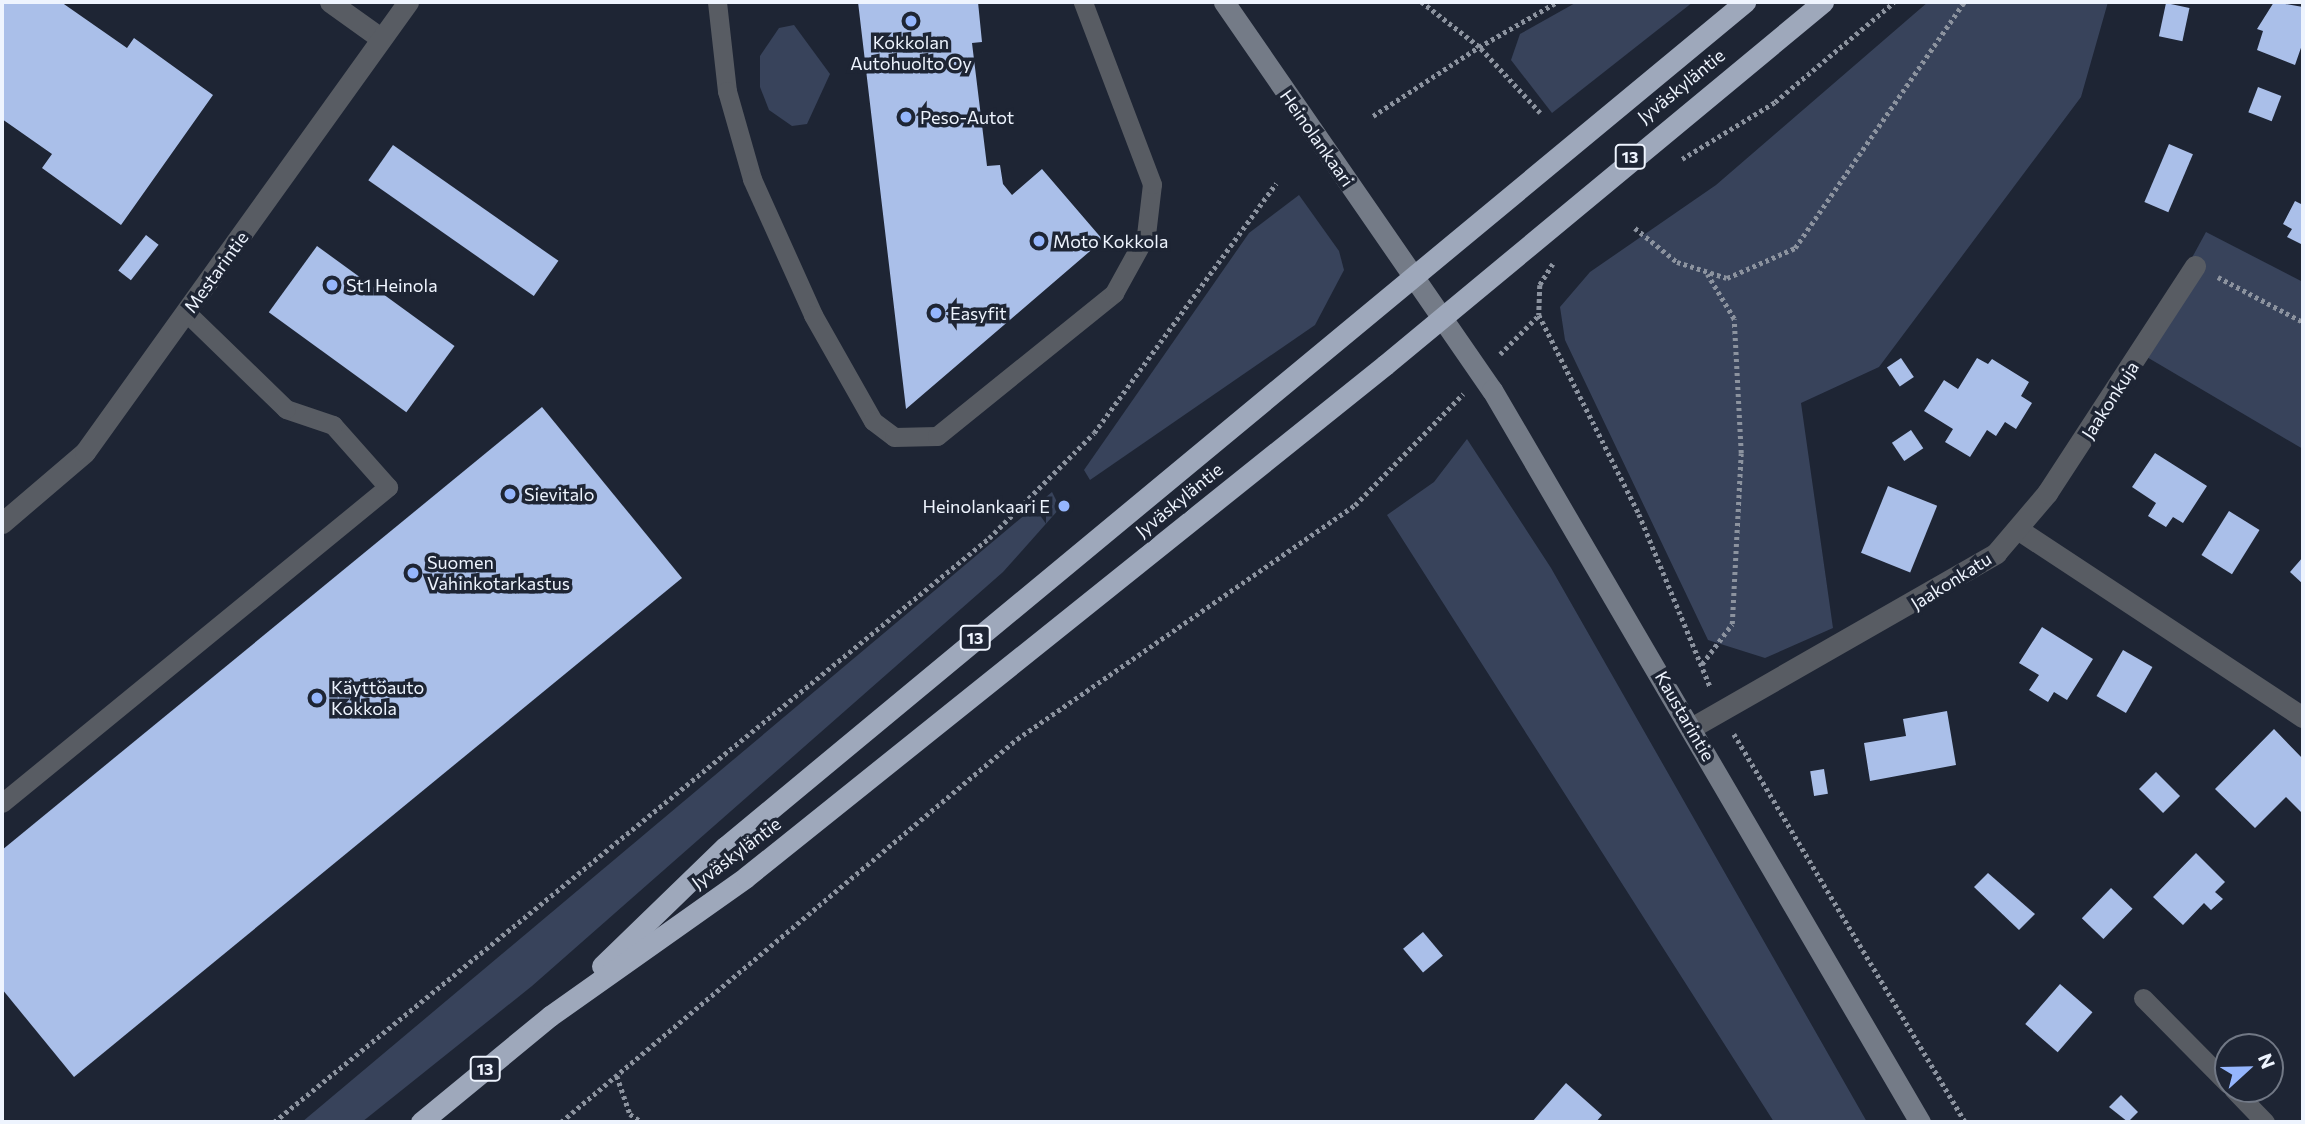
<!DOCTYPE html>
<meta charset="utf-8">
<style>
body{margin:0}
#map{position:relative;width:2305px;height:1124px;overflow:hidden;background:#1e2534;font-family:Commissioner,sans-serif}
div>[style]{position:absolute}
.green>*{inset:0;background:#38435b}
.building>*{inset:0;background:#aabfe9;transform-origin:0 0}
.path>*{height:4.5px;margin-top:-2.25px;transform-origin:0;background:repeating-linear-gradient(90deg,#8c939f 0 3.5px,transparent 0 7px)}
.lane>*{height:19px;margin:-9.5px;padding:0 9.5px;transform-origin:9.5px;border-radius:9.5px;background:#585c63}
.street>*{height:21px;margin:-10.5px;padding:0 10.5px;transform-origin:10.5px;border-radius:10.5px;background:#585c63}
.secondary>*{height:21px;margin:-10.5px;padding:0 10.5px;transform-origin:10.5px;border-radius:10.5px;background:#747b87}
.highway>*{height:21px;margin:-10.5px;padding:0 10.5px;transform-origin:10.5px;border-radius:10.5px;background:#9ea8bb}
.dots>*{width:19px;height:19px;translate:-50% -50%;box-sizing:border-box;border:4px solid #1e2534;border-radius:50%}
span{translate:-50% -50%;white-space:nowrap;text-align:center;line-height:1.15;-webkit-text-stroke:7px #1e2534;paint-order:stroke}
.shield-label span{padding:2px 5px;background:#1e2534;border:2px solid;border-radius:5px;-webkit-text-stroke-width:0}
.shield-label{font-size:16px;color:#eef4fe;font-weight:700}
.poi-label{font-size:18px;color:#eef4fe}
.left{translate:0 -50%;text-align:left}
.right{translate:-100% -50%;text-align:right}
.street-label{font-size:18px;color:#eef4fe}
.frame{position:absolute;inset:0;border:4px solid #eef4fe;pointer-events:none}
.north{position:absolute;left:2214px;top:1033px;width:70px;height:70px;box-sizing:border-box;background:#1e2534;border:2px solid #717885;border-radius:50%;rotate:68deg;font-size:19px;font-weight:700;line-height:28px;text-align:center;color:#eef4fe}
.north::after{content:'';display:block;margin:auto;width:24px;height:32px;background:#95b6fd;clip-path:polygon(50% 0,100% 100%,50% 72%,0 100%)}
</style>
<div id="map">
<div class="green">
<div style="clip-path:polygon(1577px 2px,1693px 2px,1552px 113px,1511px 60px,1520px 34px)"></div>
<div style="clip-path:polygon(1928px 2px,2108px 2px,2081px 97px,1879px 367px,1801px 403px,1833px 628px,1765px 658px,1708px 640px,1565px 340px,1560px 307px,1590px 272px,1716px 185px)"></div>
<div style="clip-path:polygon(794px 25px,830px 74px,807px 124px,792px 126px,769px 110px,760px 87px,760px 56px,779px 28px)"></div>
<div style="clip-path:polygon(1299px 195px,1339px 251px,1344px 270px,1315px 325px,1090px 480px,1084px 470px,1249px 233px)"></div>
<div style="clip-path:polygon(2206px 232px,2303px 282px,2303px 449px,2140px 353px)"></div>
<div style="clip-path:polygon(1467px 439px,1551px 568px,1867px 1122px,1774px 1122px,1387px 515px,1434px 482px)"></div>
<div style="clip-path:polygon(1052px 492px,1060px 508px,1003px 572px,532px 986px,362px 1122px,302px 1122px)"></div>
</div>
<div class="building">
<div style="clip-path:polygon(2px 2px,61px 2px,127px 48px,134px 38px,213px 95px,121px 225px,42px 168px,52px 154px,2px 119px)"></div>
<div style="clip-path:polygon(858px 2px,978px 2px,982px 42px,972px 43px,987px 166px,1000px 165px,1003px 184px,1012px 195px,1042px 169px,1103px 240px,906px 409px)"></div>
<div style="clip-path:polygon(2274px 2px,2303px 7px,2303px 42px,2295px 65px,2257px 50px,2263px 31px,2257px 29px)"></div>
<div style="left:2166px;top:3px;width:24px;height:34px;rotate:12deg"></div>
<div style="left:2258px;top:87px;width:25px;height:27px;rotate:21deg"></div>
<div style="left:2169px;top:144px;width:26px;height:63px;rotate:23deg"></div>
<div style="left:393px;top:145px;width:202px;height:43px;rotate:35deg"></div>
<div style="clip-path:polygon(2295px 201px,2303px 205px,2303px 245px,2287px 237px,2292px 229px,2283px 224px)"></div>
<div style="left:146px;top:235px;width:16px;height:45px;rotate:38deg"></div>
<div style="left:317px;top:246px;width:170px;height:82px;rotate:36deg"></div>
<div style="left:1901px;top:358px;width:23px;height:17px;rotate:56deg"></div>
<div style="clip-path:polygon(1977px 358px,1988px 364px,1992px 359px,2029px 382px,2021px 396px,2032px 403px,2016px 429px,2005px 422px,1996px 436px,1987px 430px,1970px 457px,1945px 442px,1953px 429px,1924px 411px,1944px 380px,1958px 389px)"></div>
<div style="clip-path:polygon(542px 407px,682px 578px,74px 1077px,2px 989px,2px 850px)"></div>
<div style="left:1911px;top:430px;width:22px;height:23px;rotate:56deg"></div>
<div style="clip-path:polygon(2155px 453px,2207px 486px,2183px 523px,2173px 517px,2166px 527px,2148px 516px,2156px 503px,2132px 487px)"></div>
<div style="left:1888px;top:486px;width:53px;height:72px;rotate:22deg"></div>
<div style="left:2229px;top:511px;width:36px;height:52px;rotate:32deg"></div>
<div style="clip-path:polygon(2303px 557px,2303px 584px,2290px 572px)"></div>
<div style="clip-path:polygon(2042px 627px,2093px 659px,2067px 700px,2054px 692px,2048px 702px,2029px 690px,2039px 675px,2019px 663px)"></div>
<div style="left:2123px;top:650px;width:34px;height:53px;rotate:30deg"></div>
<div style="clip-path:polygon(1947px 711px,1956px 765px,1870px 781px,1864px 743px,1906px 736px,1903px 719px)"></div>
<div style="clip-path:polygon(2274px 729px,2303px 759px,2303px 814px,2286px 797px,2255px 828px,2215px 789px)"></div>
<div style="left:1824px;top:769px;width:25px;height:14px;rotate:81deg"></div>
<div style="left:2156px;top:772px;width:34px;height:24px;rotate:45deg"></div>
<div style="clip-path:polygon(2196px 853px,2225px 882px,2215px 892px,2223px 899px,2211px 910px,2204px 903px,2183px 925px,2153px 897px)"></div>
<div style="clip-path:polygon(1988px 873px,2035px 914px,2019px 930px,1974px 887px)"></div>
<div style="left:2111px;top:888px;width:30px;height:42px;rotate:44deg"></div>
<div style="left:1423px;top:932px;width:31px;height:26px;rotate:50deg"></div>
<div style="left:2060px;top:984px;width:43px;height:53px;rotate:41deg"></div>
<div style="clip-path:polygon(1566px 1083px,1602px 1115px,1596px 1122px,1532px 1122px)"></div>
<div style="clip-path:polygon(2121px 1095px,2138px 1112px,2128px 1122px,2109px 1107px)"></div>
</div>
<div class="path">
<div style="left:1540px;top:113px;width:90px;rotate:-132.7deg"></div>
<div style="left:1479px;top:47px;width:90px;rotate:-30deg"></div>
<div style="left:1373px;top:116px;width:126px;rotate:-33.1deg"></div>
<div style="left:1479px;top:47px;width:73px;rotate:-142.2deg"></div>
<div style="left:1682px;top:159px;width:109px;rotate:-31.5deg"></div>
<div style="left:1775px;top:102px;width:155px;rotate:-40deg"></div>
<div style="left:1635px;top:228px;width:54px;rotate:39deg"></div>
<div style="left:1677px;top:262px;width:52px;rotate:17.7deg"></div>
<div style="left:1727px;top:278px;width:74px;rotate:-23.8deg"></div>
<div style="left:1795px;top:248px;width:298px;rotate:-55.5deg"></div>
<div style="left:1553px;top:264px;width:25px;rotate:122deg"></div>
<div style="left:1540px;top:285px;width:30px;rotate:92deg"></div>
<div style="left:1539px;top:315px;width:223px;rotate:63.3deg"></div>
<div style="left:1639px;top:514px;width:186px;rotate:67.6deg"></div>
<div style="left:2218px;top:277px;width:96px;rotate:27.9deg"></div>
<div style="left:1500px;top:354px;width:55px;rotate:-45deg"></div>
<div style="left:1702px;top:664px;width:50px;rotate:-53.1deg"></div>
<div style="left:1732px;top:624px;width:171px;rotate:-87deg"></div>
<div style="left:1741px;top:453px;width:134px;rotate:-93deg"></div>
<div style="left:1734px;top:319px;width:52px;rotate:-121deg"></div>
<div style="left:1734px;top:734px;width:452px;rotate:59.2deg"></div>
<div style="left:617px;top:1076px;width:40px;rotate:71.1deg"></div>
<div style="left:630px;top:1114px;width:14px;rotate:34deg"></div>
<div style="left:274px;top:1122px;width:923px;rotate:-39.24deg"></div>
<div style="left:989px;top:538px;width:148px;rotate:-45deg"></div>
<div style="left:1094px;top:433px;width:309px;rotate:-53.9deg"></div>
<div style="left:561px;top:1122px;width:596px;rotate:-40.03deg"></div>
<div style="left:1017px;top:739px;width:411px;rotate:-34.7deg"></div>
<div style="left:1355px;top:505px;width:155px;rotate:-45.8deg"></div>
</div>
<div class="lane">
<div style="left:717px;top:2px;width:90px;rotate:83.6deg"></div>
<div style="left:727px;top:91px;width:91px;rotate:74.1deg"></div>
<div style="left:752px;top:179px;width:149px;rotate:65.8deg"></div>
<div style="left:813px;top:315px;width:122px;rotate:60.5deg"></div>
<div style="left:873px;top:421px;width:26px;rotate:37deg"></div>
<div style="left:894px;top:437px;width:43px;rotate:-1.3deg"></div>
<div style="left:937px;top:436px;width:228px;rotate:-38.9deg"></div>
<div style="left:1114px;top:293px;width:66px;rotate:-61.1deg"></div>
<div style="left:1146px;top:235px;width:51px;rotate:-83.3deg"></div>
<div style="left:1152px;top:184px;width:195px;rotate:-110.8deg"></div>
<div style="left:2px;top:803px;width:499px;rotate:-39.3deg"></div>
<div style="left:388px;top:487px;width:83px;rotate:-131.6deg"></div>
<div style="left:333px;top:425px;width:50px;rotate:-161.2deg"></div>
<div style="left:286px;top:409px;width:138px;rotate:-135.9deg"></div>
<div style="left:2143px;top:998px;width:121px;rotate:45.3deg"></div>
<div style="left:2233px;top:1089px;width:46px;rotate:45.9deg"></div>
</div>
<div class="street">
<div style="left:330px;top:2px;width:60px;rotate:35.5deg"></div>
<div style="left:2px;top:523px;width:109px;rotate:-40.5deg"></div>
<div style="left:85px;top:452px;width:554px;rotate:-54.33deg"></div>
<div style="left:2019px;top:530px;width:340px;rotate:33.4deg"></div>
<div style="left:1691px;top:728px;width:352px;rotate:-29.8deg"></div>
<div style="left:1996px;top:553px;width:79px;rotate:-49.6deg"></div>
<div style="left:2047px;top:493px;width:271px;rotate:-56.9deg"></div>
</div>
<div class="secondary">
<div style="left:1224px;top:2px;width:472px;rotate:55.4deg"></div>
<div style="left:1492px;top:390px;width:848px;rotate:59.69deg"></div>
</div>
<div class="highway">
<div style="left:602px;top:966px;width:171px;rotate:-44.1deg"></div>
<div style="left:725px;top:847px;width:1325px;rotate:-39.64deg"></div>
<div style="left:421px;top:1122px;width:167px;rotate:-39.4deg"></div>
<div style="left:550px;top:1016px;width:240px;rotate:-35.3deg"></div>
<div style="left:746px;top:877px;width:819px;rotate:-38.7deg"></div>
<div style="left:1385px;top:365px;width:569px;rotate:-39.65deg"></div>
</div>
<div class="dots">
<div style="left:911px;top:21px;background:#95b6fd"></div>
<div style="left:906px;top:117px;background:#95b6fd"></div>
<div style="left:1039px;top:241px;background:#95b6fd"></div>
<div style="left:332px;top:285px;background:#95b6fd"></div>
<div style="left:936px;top:313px;background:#95b6fd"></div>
<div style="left:510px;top:494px;background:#95b6fd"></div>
<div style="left:1064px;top:506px;background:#95b6fd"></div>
<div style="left:413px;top:573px;background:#95b6fd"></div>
<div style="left:317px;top:698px;background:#95b6fd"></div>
</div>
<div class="shield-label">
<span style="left:1630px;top:157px">13</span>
<span style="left:975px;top:638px">13</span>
<span style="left:485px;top:1069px">13</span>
</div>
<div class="poi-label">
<span style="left:911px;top:53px">Kokkolan<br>Autohuolto Oy</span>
<span class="left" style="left:920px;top:117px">Peso-Autot</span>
<span class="left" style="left:1053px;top:241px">Moto Kokkola</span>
<span class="left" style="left:346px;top:285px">St1 Heinola</span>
<span class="left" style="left:950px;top:313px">Easyfit</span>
<span class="left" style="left:524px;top:494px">Sievitalo</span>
<span class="right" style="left:1050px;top:506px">Heinolankaari E</span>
<span class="left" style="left:427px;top:573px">Suomen<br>Vahinkotarkastus</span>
<span class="left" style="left:331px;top:698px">Käyttöauto<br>Kokkola</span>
</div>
<div class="street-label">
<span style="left:1681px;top:86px;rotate:-39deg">Jyväskyläntie</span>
<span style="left:1317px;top:138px;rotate:55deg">Heinolankaari</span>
<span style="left:216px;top:272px;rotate:-54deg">Mestarintie</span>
<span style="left:2110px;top:400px;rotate:-57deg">Jaakonkuja</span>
<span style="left:1179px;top:500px;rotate:-39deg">Jyväskyläntie</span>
<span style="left:1951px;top:581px;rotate:-32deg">Jaakonkatu</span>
<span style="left:1685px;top:716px;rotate:60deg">Kaustarintie</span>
<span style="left:736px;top:853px;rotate:-37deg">Jyväskyläntie</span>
</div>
<div class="frame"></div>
<div class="north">N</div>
</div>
